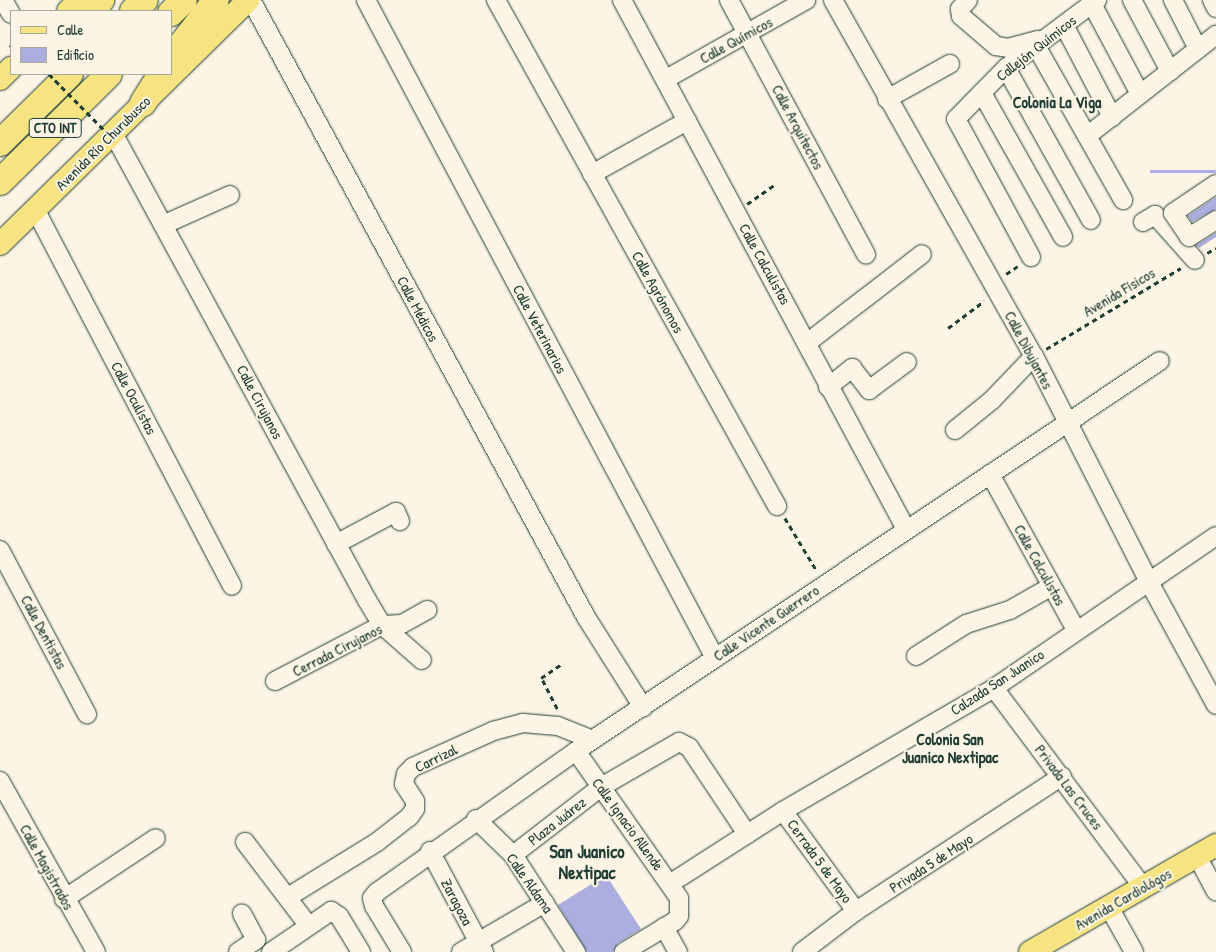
<!DOCTYPE html>
<meta charset="utf-8">
<style>
body{margin:0}
#map{position:relative;width:1216px;height:952px;overflow:hidden;background:#fcf5e5;font-family:"Patrick Hand",sans-serif}
div>[style]{position:absolute}
.building>*{inset:0;background:#abaedf;transform-origin:0 0}
.path>*{height:2.5px;margin-top:-1.25px;transform-origin:0;background:repeating-linear-gradient(90deg,#1f3d34 0 5px,transparent 0 9px)}
.roads{filter:drop-shadow(0 0 1px #1f3d34) drop-shadow(0 0 1px #1f3d34)}
.minor>*{height:18px;margin:-9px;padding:0 9px;transform-origin:9px;border-radius:9px;background:#fcf5e5}
.major>*{height:22px;margin:-11px;padding:0 11px;transform-origin:11px;border-radius:11px;background:#f6e381}
.highway>*{height:26px;margin:-13px;padding:0 13px;transform-origin:13px;border-radius:13px;background:#f6e381}
.path-bridge>*{height:2.5px;margin-top:-1.25px;transform-origin:0;background:repeating-linear-gradient(90deg,#1f3d34 0 5px,transparent 0 9px)}
.bridges{filter:drop-shadow(0 0 1px #1f3d34) drop-shadow(0 0 1px #1f3d34)}
.minor-bridge>*{height:18px;margin:-9px;padding:0 9px;transform-origin:9px;border-radius:9px;background:#fcf5e5}
span{translate:-50% -50%;white-space:nowrap;text-align:center;line-height:1.15;-webkit-text-stroke:4px #fcf5e5;paint-order:stroke}
.shield-label span{padding:1px 4px;background:#fcf5e5;border:1px solid;border-radius:4px;-webkit-text-stroke-width:0}
.shield-label{font-size:14px;color:#1f3d34;font-weight:700}
.street-label{font-size:15px;color:#1f3d34}
.neighbourhood-label{font-size:16px;color:#1f3d34;font-weight:700}
.quarter-label{font-size:18px;color:#1f3d34;font-weight:700}
.legend{position:absolute;left:10px;top:10px;width:162px;height:65px;box-sizing:border-box;background:#fcf5e5;border:1px solid #a4ab9e;margin:0;padding:6px 9px;list-style:none;font-size:15px;color:#1f3d34}
.legend li{display:flex;align-items:center;gap:10px;height:25px}
.legend b{width:25px;border:1px solid #a4ab9e}
</style>
<div id="map">
<div class="building">
<div style="left:1216px;top:170px;width:3px;height:66px;rotate:90deg"></div>
<div style="clip-path:polygon(1216px 197px,1216px 209px,1192px 222px,1188px 216px)"></div>
<div style="clip-path:polygon(1216px 233px,1216px 237px,1199px 248px,1196px 245px)"></div>
<div style="clip-path:polygon(606px 875px,641px 929px,618px 943px,613px 952px,587px 952px,558px 905px)"></div>
</div>
<div class="path">
<div style="left:11px;top:45px;width:2px;rotate:90deg"></div>
<div style="left:747px;top:204px;width:33px;rotate:-35deg"></div>
<div style="left:1207px;top:253px;width:10px;rotate:-29deg"></div>
<div style="left:1006px;top:274px;width:14px;rotate:-34deg"></div>
<div style="left:948px;top:328px;width:45px;rotate:-36.9deg"></div>
<div style="left:1046px;top:349px;width:157px;rotate:-31deg"></div>
<div style="left:785px;top:518px;width:62px;rotate:58.9deg"></div>
<div style="left:557px;top:709px;width:35px;rotate:-117deg"></div>
<div style="left:541px;top:678px;width:27px;rotate:-34deg"></div>
</div>
<div class="roads">
<div class="minor">
<div style="left:3px;top:0;width:16px;rotate:60deg"></div>
<div style="left:251px;top:0;width:702px;rotate:61.5deg"></div>
<div style="left:586px;top:617px;width:107px;rotate:57.7deg"></div>
<div style="left:366px;top:0;width:745px;rotate:62.06deg"></div>
<div style="left:496px;top:0;width:579px;rotate:60.96deg"></div>
<div style="left:622px;top:0;width:600px;rotate:61.77deg"></div>
<div style="left:729px;top:0;width:289px;rotate:61.7deg"></div>
<div style="left:833px;top:0;width:409px;rotate:60.6deg"></div>
<div style="left:1034px;top:356px;width:254px;rotate:63deg"></div>
<div style="left:1149px;top:582px;width:140px;rotate:61.4deg"></div>
<div style="left:968px;top:0;width:12px;rotate:132deg"></div>
<div style="left:960px;top:9px;width:7px;rotate:82deg"></div>
<div style="left:961px;top:16px;width:46px;rotate:40.6deg"></div>
<div style="left:996px;top:46px;width:12px;rotate:9deg"></div>
<div style="left:1008px;top:48px;width:31px;rotate:-15deg"></div>
<div style="left:1132px;top:0;width:81px;rotate:61.8deg"></div>
<div style="left:1173px;top:0;width:55px;rotate:63deg"></div>
<div style="left:1212px;top:0;width:9px;rotate:63deg"></div>
<div style="left:1092px;top:4px;width:102px;rotate:61.9deg"></div>
<div style="left:1064px;top:25px;width:104px;rotate:62.4deg"></div>
<div style="left:1036px;top:46px;width:177px;rotate:60.5deg"></div>
<div style="left:1006px;top:68px;width:174px;rotate:60.8deg"></div>
<div style="left:666px;top:79px;width:161px;rotate:-29.4deg"></div>
<div style="left:982px;top:93px;width:165px;rotate:60.6deg"></div>
<div style="left:887px;top:99px;width:72px;rotate:-29.1deg"></div>
<div style="left:113px;top:133px;width:532px;rotate:61.46deg"></div>
<div style="left:367px;top:600px;width:29px;rotate:59deg"></div>
<div style="left:382px;top:625px;width:53px;rotate:41.2deg"></div>
<div style="left:1087px;top:136px;width:164px;rotate:-38.1deg"></div>
<div style="left:592px;top:174px;width:109px;rotate:-29.2deg"></div>
<div style="left:35px;top:209px;width:425px;rotate:62.4deg"></div>
<div style="left:1143px;top:222px;width:14px;rotate:-30deg"></div>
<div style="left:1155px;top:215px;width:60px;rotate:48.4deg"></div>
<div style="left:165px;top:224px;width:71px;rotate:-24deg"></div>
<div style="left:1031px;top:257px;width:157px;rotate:-118.5deg"></div>
<div style="left:956px;top:119px;width:71px;rotate:-45.6deg"></div>
<div style="left:1006px;top:68px;width:114px;rotate:-36.8deg"></div>
<div style="left:807px;top:343px;width:145px;rotate:-37.7deg"></div>
<div style="left:828px;top:387px;width:31px;rotate:-38deg"></div>
<div style="left:852px;top:368px;width:28px;rotate:52deg"></div>
<div style="left:869px;top:390px;width:47px;rotate:-36.4deg"></div>
<div style="left:955px;top:430px;width:48px;rotate:-39deg"></div>
<div style="left:992px;top:400px;width:61px;rotate:-46.3deg"></div>
<div style="left:990px;top:474px;width:178px;rotate:61.1deg"></div>
<div style="left:336px;top:544px;width:68px;rotate:-28.1deg"></div>
<div style="left:396px;top:512px;width:10px;rotate:66deg"></div>
<div style="left:0;top:550px;width:186px;rotate:62.1deg"></div>
<div style="left:916px;top:656px;width:59px;rotate:-32.6deg"></div>
<div style="left:966px;top:624px;width:46px;rotate:-17.7deg"></div>
<div style="left:1010px;top:610px;width:48px;rotate:-29.7deg"></div>
<div style="left:275px;top:681px;width:121px;rotate:-27.6deg"></div>
<div style="left:382px;top:625px;width:20px;rotate:-3deg"></div>
<div style="left:402px;top:624px;width:29px;rotate:-29deg"></div>
<div style="left:994px;top:688px;width:249px;rotate:53.2deg"></div>
<div style="left:576px;top:751px;width:179px;rotate:55deg"></div>
<div style="left:679px;top:898px;width:18px;rotate:90deg"></div>
<div style="left:679px;top:916px;width:6px;rotate:129deg"></div>
<div style="left:675px;top:921px;width:60px;rotate:148.7deg"></div>
<div style="left:0;top:781px;width:196px;rotate:60.7deg"></div>
<div style="left:783px;top:811px;width:124px;rotate:53.9deg"></div>
<div style="left:476px;top:819px;width:52px;rotate:44.2deg"></div>
<div style="left:513px;top:855px;width:116px;rotate:57deg"></div>
<div style="left:245px;top:842px;width:104px;rotate:52.8deg"></div>
<div style="left:430px;top:851px;width:115px;rotate:61.9deg"></div>
<div style="left:513px;top:855px;width:111px;rotate:-37.7deg"></div>
<div style="left:601px;top:787px;width:90px;rotate:-30deg"></div>
<div style="left:679px;top:742px;width:11px;rotate:27deg"></div>
<div style="left:689px;top:747px;width:105px;rotate:56.3deg"></div>
<div style="left:1197px;top:856px;width:40px;rotate:62deg"></div>
<div style="left:671px;top:883px;width:133px;rotate:-32.7deg"></div>
<div style="left:783px;top:811px;width:244px;rotate:-30.2deg"></div>
<div style="left:994px;top:688px;width:269px;rotate:-34.4deg"></div>
<div style="left:288px;top:897px;width:105px;rotate:-31.7deg"></div>
<div style="left:377px;top:842px;width:41px;rotate:-38deg"></div>
<div style="left:409px;top:817px;width:10px;rotate:-53deg"></div>
<div style="left:415px;top:809px;width:8px;rotate:-90deg"></div>
<div style="left:415px;top:801px;width:20px;rotate:-123deg"></div>
<div style="left:404px;top:784px;width:10px;rotate:-79deg"></div>
<div style="left:406px;top:774px;width:10px;rotate:-45deg"></div>
<div style="left:413px;top:767px;width:88px;rotate:-24.2deg"></div>
<div style="left:493px;top:731px;width:31px;rotate:-15deg"></div>
<div style="left:523px;top:723px;width:35px;rotate:5deg"></div>
<div style="left:558px;top:726px;width:37px;rotate:22deg"></div>
<div style="left:64px;top:899px;width:110px;rotate:-33.5deg"></div>
<div style="left:1109px;top:907px;width:51px;rotate:60.9deg"></div>
<div style="left:664px;top:927px;width:29px;rotate:61deg"></div>
<div style="left:238px;top:952px;width:22px;rotate:-34deg"></div>
<div style="left:256px;top:940px;width:30px;rotate:-118deg"></div>
<div style="left:271px;top:952px;width:73px;rotate:-34.3deg"></div>
<div style="left:331px;top:911px;width:9px;rotate:32deg"></div>
<div style="left:339px;top:916px;width:42px;rotate:58.6deg"></div>
<div style="left:402px;top:952px;width:54px;rotate:-121.3deg"></div>
<div style="left:374px;top:906px;width:8px;rotate:-104deg"></div>
<div style="left:372px;top:898px;width:8px;rotate:-50deg"></div>
<div style="left:377px;top:892px;width:244px;rotate:-35.3deg"></div>
<div style="left:576px;top:751px;width:702px;rotate:-33.74deg"></div>
<div style="left:461px;top:952px;width:97px;rotate:-30.3deg"></div>
<div style="left:802px;top:952px;width:68px;rotate:-37.2deg"></div>
<div style="left:856px;top:911px;width:246px;rotate:-33.2deg"></div>
</div>
<div class="major">
<div style="left:68px;top:11px;width:16px;rotate:-43deg"></div>
<div style="left:0;top:79px;width:16px;rotate:-45deg"></div>
<div style="left:0;top:244px;width:348px;rotate:-44.5deg"></div>
<div style="left:1030px;top:952px;width:215px;rotate:-29.9deg"></div>
</div>
<div class="highway">
<div style="left:87px;top:11px;width:18px;rotate:-38deg"></div>
<div style="left:133px;top:11px;width:16px;rotate:-43deg"></div>
<div style="left:171px;top:13px;width:18px;rotate:-45deg"></div>
<div style="left:171px;top:58px;width:73px;rotate:-52.2deg"></div>
<div style="left:143px;top:103px;width:34px;rotate:-58deg"></div>
<div style="left:0;top:143px;width:98px;rotate:-44.6deg"></div>
<div style="left:0;top:182px;width:153px;rotate:-44.7deg"></div>
</div>
</div>
<div class="path-bridge">
<div style="left:49px;top:74px;width:93px;rotate:45.4deg"></div>
</div>
<div class="bridges">
<div class="minor-bridge">
<div style="left:1216px;top:184px;width:52px;rotate:146deg"></div>
<div style="left:1173px;top:213px;width:29px;rotate:56deg"></div>
<div style="left:1189px;top:237px;width:32px;rotate:-32deg"></div>
</div>
</div>
<div class="shield-label">
<span style="left:55px;top:128px">CTO INT</span>
</div>
<div class="street-label">
<span style="left:736px;top:40px;rotate:-29deg">Calle Químicos</span>
<span style="left:1036px;top:48px;rotate:-38deg">Callejón Químicos</span>
<span style="left:798px;top:127px;rotate:62deg">Calle Arquitectos</span>
<span style="left:103px;top:143px;rotate:-45deg">Avenida Río Churubusco</span>
<span style="left:765px;top:264px;rotate:61deg">Calle Calculistas</span>
<span style="left:658px;top:292px;rotate:61deg">Calle Agrónomos</span>
<span style="left:1119px;top:292px;rotate:-31deg">Avenida Físicos</span>
<span style="left:418px;top:309px;rotate:62deg">Calle Médicos</span>
<span style="left:540px;top:329px;rotate:62deg">Calle Veterinarios</span>
<span style="left:1029px;top:350px;rotate:62deg">Calle Dibujantes</span>
<span style="left:134px;top:398px;rotate:62deg">Calle Oculistas</span>
<span style="left:260px;top:402px;rotate:62deg">Calle Cirujanos</span>
<span style="left:1040px;top:565px;rotate:61deg">Calle Calculistas</span>
<span style="left:766px;top:623px;rotate:-34deg">Calle Vicente Guerrero</span>
<span style="left:44px;top:632px;rotate:62deg">Calle Dentistas</span>
<span style="left:337px;top:650px;rotate:-27deg">Cerrada Cirujanos</span>
<span style="left:997px;top:682px;rotate:-33deg">Calzada San Juanico</span>
<span style="left:436px;top:758px;rotate:-26deg">Carrizal</span>
<span style="left:1069px;top:787px;rotate:53deg">Privada Las Cruces</span>
<span style="left:557px;top:821px;rotate:-38deg">Plaza Juárez</span>
<span style="left:628px;top:824px;rotate:54deg">Calle Ignacio Allende</span>
<span style="left:820px;top:861px;rotate:54deg">Cerrada 5 de Mayo</span>
<span style="left:931px;top:863px;rotate:-33deg">Privada 5 de Mayo</span>
<span style="left:47px;top:867px;rotate:61deg">Calle Magistrados</span>
<span style="left:530px;top:883px;rotate:55deg">Calle Aldama</span>
<span style="left:1123px;top:899px;rotate:-30deg">Avenida Cardiológos</span>
<span style="left:457px;top:902px;rotate:62deg">Zaragoza</span>
</div>
<div class="neighbourhood-label">
<span style="left:1057px;top:102px">Colonia La Viga</span>
<span style="left:950px;top:748px">Colonia San<br>Juanico Nextipac</span>
</div>
<div class="quarter-label">
<span style="left:587px;top:863px">San Juanico<br>Nextipac</span>
</div>
<ul class="legend">
<li><b style="height:6px;background:#f6e381"></b>Calle</li>
<li><b style="height:14px;background:#abaedf"></b>Edificio</li>
</ul>
</div>
